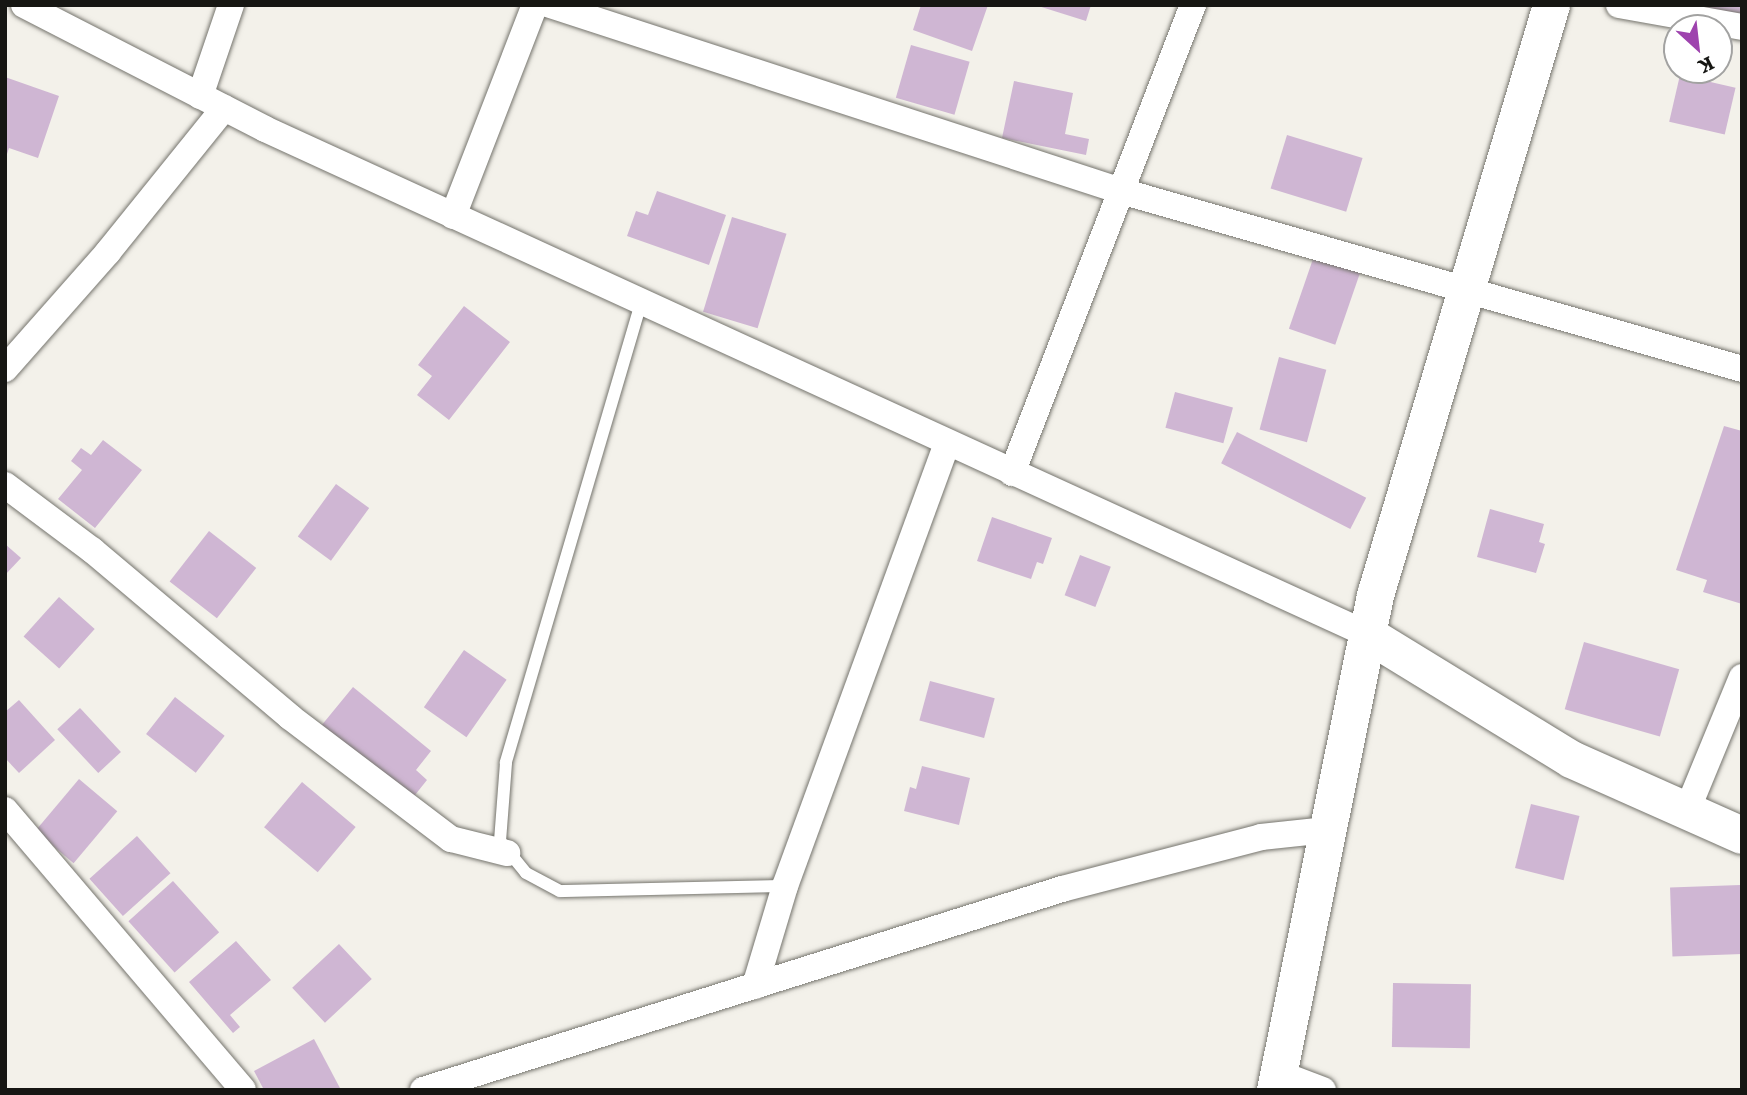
<!DOCTYPE html>
<style>
body{margin:0}
#map{position:relative;width:1747px;height:1095px;overflow:hidden;background:#f3f1ea;font-family:Literata,serif}
div>[style]{position:absolute}
.building>*{inset:0;background:#cfb6d3;transform-origin:0 0}
.roads{filter:drop-shadow(0 0 2px #75746d) drop-shadow(0 0 2px #75746d)}
.lane>*{height:12px;margin:-6px;padding:0 6px;transform-origin:6px;border-radius:6px;background:#fff}
.street>*{height:26px;margin:-13px;padding:0 13px;transform-origin:13px;border-radius:13px;background:#fff}
.secondary>*{height:37px;margin:-18.5px;padding:0 18.5px;transform-origin:18.5px;border-radius:18.5px;background:#fff}
span{translate:-50% -50%;white-space:nowrap;text-align:center;line-height:1.15;-webkit-text-stroke:6px #fff;paint-order:stroke}
.frame{position:absolute;inset:0;border:7px solid #161613;pointer-events:none}
.north{position:absolute;left:1663px;top:14px;width:70px;height:70px;box-sizing:border-box;background:#fff;border:2px solid #a2a2a1;border-radius:50%;rotate:153deg;font-size:19px;font-weight:700;line-height:28px;text-align:center;color:#161613}
.north::after{content:'';display:block;margin:auto;width:24px;height:32px;background:#9e43ae;clip-path:polygon(50% 0,100% 100%,50% 72%,0 100%)}
</style>
<div id="map">
<div class="building">
<div style="clip-path:polygon(921px 5px,988px 5px,972px 51px,913px 30px)"></div>
<div style="clip-path:polygon(1035px 5px,1091px 5px,1086px 21px)"></div>
<div style="clip-path:polygon(1661px 5px,1742px 5px,1742px 13px,1661px 11px)"></div>
<div style="left:911px;top:45px;width:61px;height:55px;rotate:16deg"></div>
<div style="left:1680px;top:75px;width:57px;height:48px;rotate:13deg"></div>
<div style="clip-path:polygon(5px 77px,59px 96px,38px 158px,9px 148px,5px 160px)"></div>
<div style="clip-path:polygon(1014px 81px,1073px 93px,1065px 134px,1089px 139px,1086px 155px,1002px 138px)"></div>
<div style="left:1287px;top:135px;width:79px;height:56px;rotate:17deg"></div>
<div style="clip-path:polygon(657px 191px,726px 215px,709px 265px,627px 236px,636px 211px,648px 215px)"></div>
<div style="left:732px;top:217px;width:57px;height:99px;rotate:17deg"></div>
<div style="left:1314px;top:256px;width:49px;height:77px;rotate:19deg"></div>
<div style="clip-path:polygon(464px 306px,510px 342px,449px 420px,417px 395px,432px 376px,418px 365px)"></div>
<div style="left:1279px;top:357px;width:49px;height:75px;rotate:15deg"></div>
<div style="left:1175px;top:392px;width:60px;height:37px;rotate:15deg"></div>
<div style="clip-path:polygon(1724px 426px,1742px 431px,1742px 604px,1703px 592px,1707px 580px,1676px 570px)"></div>
<div style="left:1237px;top:432px;width:145px;height:35px;rotate:27deg"></div>
<div style="clip-path:polygon(103px 440px,142px 470px,95px 528px,58px 499px,82px 470px,71px 461px,81px 448px,91px 455px)"></div>
<div style="left:336px;top:484px;width:41px;height:65px;rotate:36deg"></div>
<div style="clip-path:polygon(1490px 509px,1544px 524px,1539px 542px,1545px 544px,1536px 573px,1477px 557px)"></div>
<div style="clip-path:polygon(992px 517px,1052px 538px,1043px 564px,1037px 562px,1031px 579px,977px 561px)"></div>
<div style="left:209px;top:531px;width:60px;height:64px;rotate:38deg"></div>
<div style="clip-path:polygon(5px 544px,21px 558px,5px 575px)"></div>
<div style="left:1080px;top:555px;width:33px;height:43px;rotate:21deg"></div>
<div style="left:59px;top:597px;width:48px;height:53px;rotate:42deg"></div>
<div style="left:1584px;top:642px;width:99px;height:70px;rotate:16deg"></div>
<div style="left:464px;top:650px;width:52px;height:70px;rotate:35deg"></div>
<div style="left:930px;top:681px;width:67px;height:41px;rotate:15deg"></div>
<div style="clip-path:polygon(353px 687px,431px 751px,416px 770px,427px 780px,411px 800px,321px 726px)"></div>
<div style="left:175px;top:697px;width:63px;height:47px;rotate:38deg"></div>
<div style="clip-path:polygon(19px 700px,55px 740px,19px 773px,5px 758px,5px 712px)"></div>
<div style="left:80px;top:708px;width:60px;height:31px;rotate:47deg"></div>
<div style="clip-path:polygon(922px 766px,970px 778px,959px 825px,904px 811px,910px 787px,916px 789px)"></div>
<div style="left:79px;top:779px;width:50px;height:68px;rotate:40deg"></div>
<div style="left:302px;top:782px;width:70px;height:59px;rotate:40deg"></div>
<div style="left:1531px;top:804px;width:50px;height:66px;rotate:14deg"></div>
<div style="left:137px;top:836px;width:50px;height:64px;rotate:48deg"></div>
<div style="left:173px;top:881px;width:69px;height:60px;rotate:48deg"></div>
<div style="left:1740px;top:885px;width:69px;height:70px;rotate:88deg"></div>
<div style="clip-path:polygon(236px 941px,271px 980px,230px 1015px,240px 1027px,233px 1033px,189px 982px)"></div>
<div style="left:339px;top:944px;width:48px;height:64px;rotate:47deg"></div>
<div style="left:1393px;top:983px;width:78px;height:64px;rotate:1deg"></div>
<div style="clip-path:polygon(314px 1039px,341px 1090px,264px 1090px,254px 1071px)"></div>
</div>
<div class="roads">
<div class="lane">
<div style="left:641px;top:303px;width:479px;rotate:106.4deg"></div>
<div style="left:506px;top:763px;width:78px;rotate:94.4deg"></div>
<div style="left:500px;top:841px;width:41px;rotate:50.9deg"></div>
<div style="left:526px;top:873px;width:38px;rotate:28deg"></div>
<div style="left:560px;top:891px;width:225px;rotate:-1.3deg"></div>
</div>
<div class="street">
<div style="left:24px;top:5px;width:271px;rotate:27.2deg"></div>
<div style="left:265px;top:129px;width:1212px;rotate:24.62deg"></div>
<div style="left:550px;top:5px;width:601px;rotate:18.04deg"></div>
<div style="left:1121px;top:191px;width:646px;rotate:15.99deg"></div>
<div style="left:1619px;top:5px;width:125px;rotate:10.1deg"></div>
<div style="left:200px;top:96px;width:96px;rotate:-71.2deg"></div>
<div style="left:453px;top:216px;width:226px;rotate:-68.8deg"></div>
<div style="left:5px;top:369px;width:156px;rotate:-48.6deg"></div>
<div style="left:108px;top:252px;width:185px;rotate:-51.1deg"></div>
<div style="left:1012px;top:473px;width:502px;rotate:-68.86deg"></div>
<div style="left:5px;top:485px;width:109px;rotate:36.8deg"></div>
<div style="left:92px;top:550px;width:259px;rotate:40.1deg"></div>
<div style="left:290px;top:717px;width:202px;rotate:37.2deg"></div>
<div style="left:451px;top:839px;width:58px;rotate:14deg"></div>
<div style="left:5px;top:810px;width:367px;rotate:49.6deg"></div>
<div style="left:1686px;top:813px;width:147px;rotate:-67.6deg"></div>
<div style="left:755px;top:986px;width:104px;rotate:-73.3deg"></div>
<div style="left:785px;top:886px;width:472px;rotate:-69.9deg"></div>
<div style="left:1278px;top:1073px;width:48px;rotate:20.7deg"></div>
<div style="left:423px;top:1090px;width:670px;rotate:-17.46deg"></div>
<div style="left:1062px;top:889px;width:206px;rotate:-14.6deg"></div>
<div style="left:1261px;top:837px;width:66px;rotate:-6.1deg"></div>
</div>
<div class="secondary">
<div style="left:1367px;top:634px;width:239px;rotate:31.5deg"></div>
<div style="left:1571px;top:759px;width:187px;rotate:24deg"></div>
<div style="left:1275px;top:1090px;width:505px;rotate:-78.58deg"></div>
<div style="left:1375px;top:595px;width:616px;rotate:-73.39deg"></div>
</div>
</div>
<div class="frame"></div>
<div class="north">K</div>
</div>
